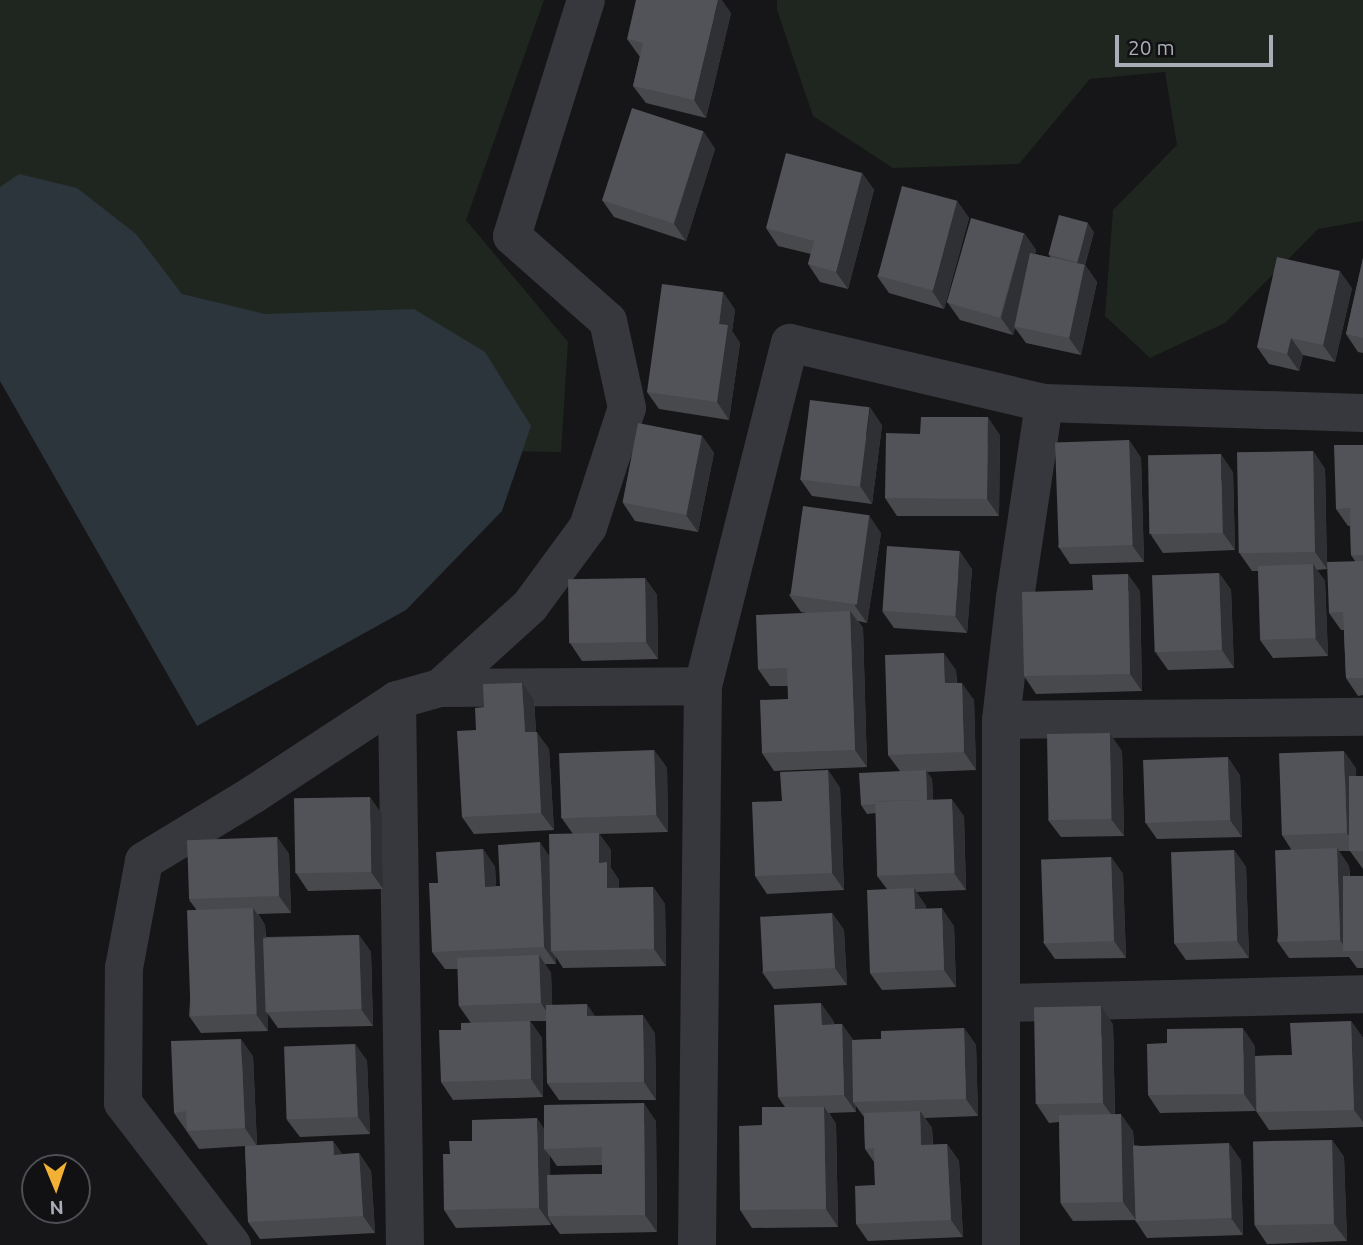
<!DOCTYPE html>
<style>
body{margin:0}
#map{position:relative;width:1363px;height:1245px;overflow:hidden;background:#161618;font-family:Ubuntu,sans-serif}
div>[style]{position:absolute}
.green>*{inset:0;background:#1e261f}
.water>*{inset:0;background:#2c353c}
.minor>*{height:38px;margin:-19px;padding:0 19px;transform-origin:19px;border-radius:19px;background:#37383d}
.wall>*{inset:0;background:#47494d}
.shaded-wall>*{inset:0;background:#2f3033}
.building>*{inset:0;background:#525359;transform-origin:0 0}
span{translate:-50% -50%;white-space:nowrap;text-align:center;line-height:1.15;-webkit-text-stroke:7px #111113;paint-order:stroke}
.north{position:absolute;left:21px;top:1154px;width:70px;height:70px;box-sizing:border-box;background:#111113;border:2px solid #4d4f55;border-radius:50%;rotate:178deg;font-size:19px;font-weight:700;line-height:28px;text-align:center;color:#a8adb8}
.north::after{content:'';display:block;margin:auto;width:24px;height:32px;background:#f2b134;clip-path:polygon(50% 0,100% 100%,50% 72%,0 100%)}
.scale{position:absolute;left:1115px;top:35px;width:158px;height:32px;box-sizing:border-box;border:4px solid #a8adb8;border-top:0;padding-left:9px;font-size:21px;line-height:24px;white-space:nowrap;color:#a8adb8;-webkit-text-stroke:5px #111113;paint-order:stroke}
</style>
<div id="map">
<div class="green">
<div style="clip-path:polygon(0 0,544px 0,466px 220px,568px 342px,561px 452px,485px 451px,0 232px)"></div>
<div style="clip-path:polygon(777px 0,1363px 0,1363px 221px,1318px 229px,1225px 323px,1150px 358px,1105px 316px,1113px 210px,1177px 145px,1165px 72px,1090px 79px,1019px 164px,893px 168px,813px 116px,777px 10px)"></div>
</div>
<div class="water">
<div style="clip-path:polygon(19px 174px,77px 188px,136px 234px,182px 294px,265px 314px,414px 309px,485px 352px,531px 426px,502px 511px,406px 610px,197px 726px,0 381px,0 187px)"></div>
</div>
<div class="minor">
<div style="left:440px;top:688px;width:263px;rotate:-0.4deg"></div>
<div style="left:397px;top:700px;width:545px;rotate:89.16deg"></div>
<div style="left:1001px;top:720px;width:123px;rotate:-83.5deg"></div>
<div style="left:1015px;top:598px;width:197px;rotate:-81.5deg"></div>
<div style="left:1002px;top:1003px;width:361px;rotate:-1.4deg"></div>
<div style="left:232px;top:1245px;width:179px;rotate:-127.5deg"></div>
<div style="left:123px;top:1103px;width:135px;rotate:-89.6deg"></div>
<div style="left:124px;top:968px;width:109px;rotate:-79.4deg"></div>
<div style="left:144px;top:861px;width:129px;rotate:-31.3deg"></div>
<div style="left:254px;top:794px;width:171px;rotate:-33.3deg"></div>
<div style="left:397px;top:700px;width:45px;rotate:-15.6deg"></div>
<div style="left:440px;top:688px;width:122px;rotate:-42.3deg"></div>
<div style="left:530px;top:606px;width:98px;rotate:-53.7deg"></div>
<div style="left:588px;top:527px;width:125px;rotate:-71.9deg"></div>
<div style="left:627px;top:408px;width:89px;rotate:-102.3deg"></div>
<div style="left:608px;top:321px;width:128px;rotate:-138.5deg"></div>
<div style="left:512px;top:236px;width:247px;rotate:-72.6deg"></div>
<div style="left:697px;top:1245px;width:559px;rotate:-89.39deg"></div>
<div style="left:703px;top:686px;width:354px;rotate:-75.8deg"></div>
<div style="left:790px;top:343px;width:261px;rotate:13.3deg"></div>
<div style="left:1044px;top:403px;width:319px;rotate:1.8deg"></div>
<div style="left:1001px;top:1245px;width:525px;rotate:-90deg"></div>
<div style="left:1001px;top:720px;width:362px;rotate:-0.5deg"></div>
</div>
<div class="wall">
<div style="clip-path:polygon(731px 13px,706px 118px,646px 103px,633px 86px,640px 57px,627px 39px)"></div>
<div style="clip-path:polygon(703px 131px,715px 149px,686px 241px,614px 217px,602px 200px)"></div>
<div style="clip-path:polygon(862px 173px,874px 190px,848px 289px,820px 282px,808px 264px,811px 254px,778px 246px,766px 228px)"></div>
<div style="clip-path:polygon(957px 201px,969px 218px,944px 309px,889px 293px,877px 276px)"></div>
<div style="clip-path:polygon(1094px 232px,1085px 265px,1097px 282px,1081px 355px,1026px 343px,1015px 328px,1013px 335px,960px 320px,948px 303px,1024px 233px,1036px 250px,1035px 254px,1051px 258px,1049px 255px)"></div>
<div style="clip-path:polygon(1363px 258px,1363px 353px,1358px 352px,1346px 334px)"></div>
<div style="clip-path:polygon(1352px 288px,1335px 362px,1303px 355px,1299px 371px,1269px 364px,1257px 347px)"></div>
<div style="clip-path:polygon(723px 292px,735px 310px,732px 331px,740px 343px,729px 420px,659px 409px,647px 392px)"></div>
<div style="clip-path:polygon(882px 425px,872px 504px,812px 496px,800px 479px)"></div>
<div style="clip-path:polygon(1000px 435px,999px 516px,897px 516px,885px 498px)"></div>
<div style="clip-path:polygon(702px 436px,714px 453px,698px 532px,635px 521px,623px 503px)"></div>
<div style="clip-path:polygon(1129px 440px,1141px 458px,1144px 562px,1070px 564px,1058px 546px)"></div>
<div style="clip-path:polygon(1363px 445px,1363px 695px,1358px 696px,1346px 678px,1344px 630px,1341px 630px,1329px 613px,1355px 561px,1351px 555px,1350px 526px,1348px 526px,1336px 509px)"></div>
<div style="clip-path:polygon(1313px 451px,1325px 469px,1327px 569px,1317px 570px,1325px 581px,1328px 656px,1273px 658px,1260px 640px,1258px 571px,1252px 571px,1240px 554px)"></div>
<div style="clip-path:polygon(1233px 472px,1235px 550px,1163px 553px,1151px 535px)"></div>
<div style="clip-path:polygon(881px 533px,867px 623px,858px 621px,863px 628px,867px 767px,774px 771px,762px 753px,788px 699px,788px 686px,770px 686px,758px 669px,806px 613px,801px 612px,789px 595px)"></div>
<div style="clip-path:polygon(972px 569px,967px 633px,894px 628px,882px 611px)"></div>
<div style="clip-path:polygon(1219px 573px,1231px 590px,1234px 668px,1168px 670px,1156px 653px)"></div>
<div style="clip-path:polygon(645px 578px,657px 595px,658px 659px,582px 661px,570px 643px)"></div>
<div style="clip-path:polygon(1093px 590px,1140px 591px,1142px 691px,1036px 694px,1024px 676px)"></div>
<div style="clip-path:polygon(956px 670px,957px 683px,974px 700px,976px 770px,927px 772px,932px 779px,933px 800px,964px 816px,966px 890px,916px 892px,926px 906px,926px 909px,954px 926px,956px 987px,882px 990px,870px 973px,887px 889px,877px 876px,876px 813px,867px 814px,861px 805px,900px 771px,888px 755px)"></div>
<div style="clip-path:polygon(534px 700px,536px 732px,549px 749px,554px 830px,474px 834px,462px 817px,476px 730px)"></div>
<div style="clip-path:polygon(654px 750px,667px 768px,668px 832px,599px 834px,611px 850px,611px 868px,619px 880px,619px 888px,653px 887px,665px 904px,666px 966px,563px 968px,556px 957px,556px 964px,545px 964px,551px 973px,552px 1005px,655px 1033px,656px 1100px,559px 1100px,547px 1083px,546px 1021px,530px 1021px,542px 1038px,543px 1097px,453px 1100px,441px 1082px,461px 1030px,471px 1023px,459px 1006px,458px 969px,445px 969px,432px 952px,438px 883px,483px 849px,495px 867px,496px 886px,500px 886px,549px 856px,573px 834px,561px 817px)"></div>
<div style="clip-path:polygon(1122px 751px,1124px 836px,1061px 837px,1048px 820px)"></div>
<div style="clip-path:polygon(1356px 768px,1356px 776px,1363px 776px,1363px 869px,1350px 851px,1339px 851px,1349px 866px,1350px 876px,1363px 876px,1363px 968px,1357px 968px,1349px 957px,1289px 958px,1277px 941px,1291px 849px,1282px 835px)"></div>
<div style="clip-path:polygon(828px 770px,840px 788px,844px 890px,767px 894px,755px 876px,782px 801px)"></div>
<div style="clip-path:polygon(1240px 775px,1242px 837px,1157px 839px,1145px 822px)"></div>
<div style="clip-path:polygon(382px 814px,383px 889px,308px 891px,296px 873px)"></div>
<div style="clip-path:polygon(277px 837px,289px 854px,291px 913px,258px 914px,265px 925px,266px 937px,359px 935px,371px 952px,373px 1026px,278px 1028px,268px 1014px,268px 1031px,201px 1033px,189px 1016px,196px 909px,189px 900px)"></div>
<div style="clip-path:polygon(1234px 850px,1246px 867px,1249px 958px,1186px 960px,1174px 943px)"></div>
<div style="clip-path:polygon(1111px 857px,1123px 874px,1126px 958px,1055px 959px,1043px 942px)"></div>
<div style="clip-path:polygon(832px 913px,844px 930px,847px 985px,774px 989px,762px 972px)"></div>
<div style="clip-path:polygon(833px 1020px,834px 1024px,842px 1024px,853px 1040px,881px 1039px,964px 1028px,976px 1045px,978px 1116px,925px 1118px,932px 1128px,933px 1145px,947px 1144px,959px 1161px,963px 1237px,868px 1241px,856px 1224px,875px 1185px,874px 1162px,865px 1149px,864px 1117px,856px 1106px,856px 1112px,829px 1113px,836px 1124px,838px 1227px,752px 1228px,740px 1210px,762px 1125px,785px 1107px,778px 1097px)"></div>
<div style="clip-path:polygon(1351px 1021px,1363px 1038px,1363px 1127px,1269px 1130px,1256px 1111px,1160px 1113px,1148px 1095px,1255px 1046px,1255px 1056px,1292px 1055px)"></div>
<div style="clip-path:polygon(1113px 1024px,1115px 1114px,1133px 1131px,1134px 1145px,1241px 1160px,1243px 1235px,1147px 1238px,1135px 1220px,1073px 1221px,1061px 1204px,1059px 1122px,1049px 1123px,1037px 1105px)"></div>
<div style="clip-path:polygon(355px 1044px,367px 1061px,370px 1134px,300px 1137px,287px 1120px)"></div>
<div style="clip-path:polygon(253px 1056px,257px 1145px,333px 1141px,342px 1154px,359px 1153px,371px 1171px,375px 1233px,260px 1239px,248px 1222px,245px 1146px,199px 1149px,174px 1113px)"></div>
<div style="clip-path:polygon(evenodd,656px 1121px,657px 1232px,560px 1234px,551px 1222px,551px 1225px,456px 1228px,444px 1210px,450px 1154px,544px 1129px,656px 1121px,550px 1156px,557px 1166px,602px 1165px,602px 1174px,550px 1175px,550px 1156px)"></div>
<div style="clip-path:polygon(1332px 1140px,1344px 1157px,1347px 1241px,1267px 1244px,1255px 1226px)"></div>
</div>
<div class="shaded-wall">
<div style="clip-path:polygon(718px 0,722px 0,731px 13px,706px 118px,694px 100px)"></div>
<div style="clip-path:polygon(703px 131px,715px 149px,686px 241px,674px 224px)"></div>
<div style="clip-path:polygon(862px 173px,874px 190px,848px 289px,836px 272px)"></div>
<div style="clip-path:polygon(957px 201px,969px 218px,944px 309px,932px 291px)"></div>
<div style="clip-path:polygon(1088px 223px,1094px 232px,1085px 265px,1097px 282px,1081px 355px,1069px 338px,1077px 262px)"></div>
<div style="clip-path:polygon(1024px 233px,1036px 250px,1016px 326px,1014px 326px,1015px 328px,1013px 335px,1001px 318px)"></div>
<div style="clip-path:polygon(1340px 271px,1352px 288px,1335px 362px,1323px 345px)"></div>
<div style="clip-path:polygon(723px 292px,735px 310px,732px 331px,740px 343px,729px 420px,717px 402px,719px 324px)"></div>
<div style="clip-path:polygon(1291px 338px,1303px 355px,1299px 371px,1287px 354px)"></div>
<div style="clip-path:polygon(870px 407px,882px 425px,872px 504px,860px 486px)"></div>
<div style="clip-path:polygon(988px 417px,1000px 435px,999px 516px,987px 499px)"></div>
<div style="clip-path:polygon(702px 436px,714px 453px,698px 532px,686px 515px)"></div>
<div style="clip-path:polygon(1129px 440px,1141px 458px,1144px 562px,1132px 545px)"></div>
<div style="clip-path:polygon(1313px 451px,1325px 469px,1327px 569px,1315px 552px)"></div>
<div style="clip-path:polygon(1221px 454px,1233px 472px,1235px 550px,1223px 533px)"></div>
<div style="clip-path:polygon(869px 515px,881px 533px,867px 623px,855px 606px)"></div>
<div style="clip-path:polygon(960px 551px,972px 569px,967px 633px,955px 616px)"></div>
<div style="clip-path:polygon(1313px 564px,1325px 581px,1328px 656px,1315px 638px)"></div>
<div style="clip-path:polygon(1219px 573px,1231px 590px,1234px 668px,1222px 650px)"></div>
<div style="clip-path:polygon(1128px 574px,1140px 591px,1142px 691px,1130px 674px)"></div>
<div style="clip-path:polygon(645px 578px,657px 595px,658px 659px,646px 642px)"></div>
<div style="clip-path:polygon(850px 611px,863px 628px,867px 767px,855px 750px)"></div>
<div style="clip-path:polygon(944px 653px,956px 670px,957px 701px,945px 683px)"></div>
<div style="clip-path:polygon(522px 683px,534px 700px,537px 749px,525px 732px)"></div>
<div style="clip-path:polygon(962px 683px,974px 700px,976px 770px,964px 752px)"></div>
<div style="clip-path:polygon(537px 732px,549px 749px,554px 830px,541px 813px)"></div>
<div style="clip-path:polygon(1110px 733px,1122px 751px,1124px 836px,1111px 819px)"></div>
<div style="clip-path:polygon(654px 750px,667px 768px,668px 832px,656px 815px)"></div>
<div style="clip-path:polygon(1344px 751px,1356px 768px,1359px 850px,1347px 833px)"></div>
<div style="clip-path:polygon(1228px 757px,1240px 775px,1242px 837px,1230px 820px)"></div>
<div style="clip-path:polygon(828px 770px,840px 788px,844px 890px,832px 873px)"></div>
<div style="clip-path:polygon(926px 770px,932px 779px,934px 811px,927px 802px)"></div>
<div style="clip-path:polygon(370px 797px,382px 814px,383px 889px,371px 872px)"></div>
<div style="clip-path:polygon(952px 799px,964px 816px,966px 890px,954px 873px)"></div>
<div style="clip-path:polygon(599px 833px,611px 850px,611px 868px,619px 880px,619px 905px,607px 888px,599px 863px)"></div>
<div style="clip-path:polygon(277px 837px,289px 854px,291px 913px,279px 896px)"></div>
<div style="clip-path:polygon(540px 842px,552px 860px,551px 951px,556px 957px,556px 964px,544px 947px)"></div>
<div style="clip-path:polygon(1337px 848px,1349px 866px,1352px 951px,1347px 951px,1340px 940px)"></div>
<div style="clip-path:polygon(483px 849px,495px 867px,497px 904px,485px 887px)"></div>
<div style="clip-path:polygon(1234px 850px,1246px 867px,1249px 958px,1237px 941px)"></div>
<div style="clip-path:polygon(1111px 857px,1123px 874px,1126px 958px,1114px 941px)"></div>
<div style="clip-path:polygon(653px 887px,665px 904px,666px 966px,654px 949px)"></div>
<div style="clip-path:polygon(914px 888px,926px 906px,927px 927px,915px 909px)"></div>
<div style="clip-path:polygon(253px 908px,265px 925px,268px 1011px,266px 1011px,268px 1014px,268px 1031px,256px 1014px)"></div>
<div style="clip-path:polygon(942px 908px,954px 926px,956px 987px,944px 970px)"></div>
<div style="clip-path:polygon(832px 913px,844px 930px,847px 985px,835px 968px)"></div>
<div style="clip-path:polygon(359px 935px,371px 952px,373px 1026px,361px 1009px)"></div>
<div style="clip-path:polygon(539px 955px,551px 973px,553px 1021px,541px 1003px)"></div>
<div style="clip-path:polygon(821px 1003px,833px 1020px,834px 1042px,822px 1025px)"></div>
<div style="clip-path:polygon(587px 1004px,599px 1022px,587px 1016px)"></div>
<div style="clip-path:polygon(1101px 1006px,1113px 1024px,1115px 1120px,1103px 1103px)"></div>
<div style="clip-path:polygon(643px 1015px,655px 1033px,656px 1100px,644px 1082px)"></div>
<div style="clip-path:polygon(530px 1021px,542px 1038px,543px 1097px,531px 1079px)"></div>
<div style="clip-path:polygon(1351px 1021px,1363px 1038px,1363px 1122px,1354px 1110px)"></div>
<div style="clip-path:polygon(842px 1024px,854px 1041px,853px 1102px,856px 1106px,856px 1112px,844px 1095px)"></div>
<div style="clip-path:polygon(964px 1028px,976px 1045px,978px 1116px,966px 1099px)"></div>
<div style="clip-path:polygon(1243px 1028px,1255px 1046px,1256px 1111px,1244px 1094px)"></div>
<div style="clip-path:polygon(241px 1039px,253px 1056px,257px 1146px,245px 1128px)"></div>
<div style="clip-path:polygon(355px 1044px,367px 1061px,370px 1134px,358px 1117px)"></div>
<div style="clip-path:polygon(644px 1103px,656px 1121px,657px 1232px,645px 1215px)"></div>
<div style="clip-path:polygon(824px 1107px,836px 1124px,838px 1227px,826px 1209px)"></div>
<div style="clip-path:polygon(920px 1111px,932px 1128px,933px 1162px,921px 1145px)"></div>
<div style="clip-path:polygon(1121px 1114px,1133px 1131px,1136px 1220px,1123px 1202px)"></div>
<div style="clip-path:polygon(537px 1118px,549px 1136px,544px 1149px,550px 1156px,551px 1216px,548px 1216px,551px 1222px,551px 1225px,539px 1208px)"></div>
<div style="clip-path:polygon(1332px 1140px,1344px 1157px,1347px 1241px,1334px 1224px)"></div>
<div style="clip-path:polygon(333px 1141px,345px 1158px,334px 1155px)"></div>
<div style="clip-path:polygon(1229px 1143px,1241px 1160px,1243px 1235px,1231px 1218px)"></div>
<div style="clip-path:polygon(947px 1144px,959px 1161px,963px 1237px,951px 1220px)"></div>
<div style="clip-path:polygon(359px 1153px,371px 1171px,375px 1233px,363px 1216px)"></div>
</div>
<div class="building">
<div style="clip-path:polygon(636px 0,718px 0,694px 100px,633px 86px,643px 43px,627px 39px)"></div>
<div style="left:632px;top:108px;width:75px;height:97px;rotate:18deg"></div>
<div style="clip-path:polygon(786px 153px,862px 173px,836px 272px,808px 264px,814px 241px,766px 228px)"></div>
<div style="left:902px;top:186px;width:57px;height:93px;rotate:15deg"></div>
<div style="left:1059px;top:215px;width:30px;height:41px;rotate:15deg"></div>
<div style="left:971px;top:218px;width:55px;height:88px;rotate:16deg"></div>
<div style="left:1030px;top:253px;width:56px;height:75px;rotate:12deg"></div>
<div style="clip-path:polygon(1277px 257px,1340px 271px,1323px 345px,1291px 338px,1287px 354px,1257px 347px)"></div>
<div style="clip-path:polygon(1363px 258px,1363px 338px,1346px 334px)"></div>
<div style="clip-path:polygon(662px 284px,723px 292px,719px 324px,728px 325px,717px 402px,647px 392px)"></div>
<div style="left:810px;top:400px;width:60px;height:80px;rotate:7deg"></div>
<div style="clip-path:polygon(921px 417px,988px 417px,987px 499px,885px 498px,886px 433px,920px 434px)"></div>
<div style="left:638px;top:423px;width:65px;height:81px;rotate:11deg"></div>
<div style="left:1129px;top:440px;width:105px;height:74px;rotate:88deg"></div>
<div style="clip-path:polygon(1334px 445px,1363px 445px,1363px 555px,1351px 555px,1350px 508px,1336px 509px)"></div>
<div style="left:1313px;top:451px;width:101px;height:76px;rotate:89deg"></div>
<div style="left:1221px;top:454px;width:79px;height:73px;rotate:89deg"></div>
<div style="left:803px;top:506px;width:67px;height:90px;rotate:8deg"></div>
<div style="left:887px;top:546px;width:73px;height:65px;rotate:4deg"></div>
<div style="clip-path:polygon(1363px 561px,1363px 678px,1346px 678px,1343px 612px,1329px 613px,1327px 562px)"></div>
<div style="left:1313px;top:564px;width:74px;height:55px;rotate:88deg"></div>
<div style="left:1219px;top:573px;width:77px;height:67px;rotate:88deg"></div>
<div style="clip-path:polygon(1128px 574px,1130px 674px,1024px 676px,1022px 592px,1093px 590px,1092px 575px)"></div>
<div style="left:645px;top:578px;width:64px;height:77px;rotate:89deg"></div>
<div style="clip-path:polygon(850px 611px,855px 750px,762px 753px,760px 700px,788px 699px,787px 668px,758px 669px,756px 615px)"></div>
<div style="clip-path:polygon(944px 653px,945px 683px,962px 683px,964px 752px,888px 755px,885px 655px)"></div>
<div style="clip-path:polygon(522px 683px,525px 732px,537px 732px,541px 813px,462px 817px,457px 731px,476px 730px,475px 708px,484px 707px,483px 684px)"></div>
<div style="left:1110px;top:733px;width:86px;height:63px;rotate:89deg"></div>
<div style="left:654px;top:750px;width:65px;height:95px;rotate:88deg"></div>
<div style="left:1344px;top:751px;width:82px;height:65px;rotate:88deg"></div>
<div style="left:1228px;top:757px;width:63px;height:85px;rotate:88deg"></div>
<div style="clip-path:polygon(828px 770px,832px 873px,755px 876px,752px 802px,782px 801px,780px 772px)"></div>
<div style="clip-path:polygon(926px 770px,927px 800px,875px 801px,875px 804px,861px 805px,859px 773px)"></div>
<div style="left:1363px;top:776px;width:75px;height:14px;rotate:90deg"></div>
<div style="left:370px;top:797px;width:75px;height:76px;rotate:89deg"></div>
<div style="left:952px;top:799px;width:74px;height:77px;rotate:88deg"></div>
<div style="clip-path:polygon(599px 833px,599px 863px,607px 862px,607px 888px,653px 887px,654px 949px,551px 951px,549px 834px)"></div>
<div style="left:277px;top:837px;width:59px;height:90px;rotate:88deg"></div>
<div style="clip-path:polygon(540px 842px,544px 947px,432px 952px,429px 883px,438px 883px,436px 852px,483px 849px,485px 887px,500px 886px,498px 845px)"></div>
<div style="left:1337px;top:848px;width:92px;height:62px;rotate:88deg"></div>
<div style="left:1234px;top:850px;width:91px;height:63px;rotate:88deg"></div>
<div style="left:1111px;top:857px;width:84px;height:70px;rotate:88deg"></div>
<div style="left:1343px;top:876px;width:20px;height:75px"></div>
<div style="clip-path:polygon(914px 888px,915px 909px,942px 908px,944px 970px,870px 973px,867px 890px)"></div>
<div style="left:253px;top:908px;width:106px;height:66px;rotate:88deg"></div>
<div style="left:832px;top:913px;width:55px;height:72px;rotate:87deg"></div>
<div style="left:359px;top:935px;width:74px;height:96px;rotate:88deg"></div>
<div style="left:539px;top:955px;width:48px;height:82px;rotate:88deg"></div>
<div style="clip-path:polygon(821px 1003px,822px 1025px,842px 1024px,844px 1095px,778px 1097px,774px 1005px)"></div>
<div style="clip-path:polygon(587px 1004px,587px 1016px,643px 1015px,644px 1082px,547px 1083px,546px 1005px)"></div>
<div style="left:1101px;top:1006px;width:97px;height:67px;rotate:89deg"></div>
<div style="clip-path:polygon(530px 1021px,531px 1079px,441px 1082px,439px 1030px,461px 1030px,461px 1023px)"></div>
<div style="clip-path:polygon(1351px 1021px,1354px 1110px,1257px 1112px,1255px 1056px,1292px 1055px,1290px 1023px)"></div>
<div style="clip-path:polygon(964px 1028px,966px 1099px,853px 1102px,852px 1040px,881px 1039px,881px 1031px)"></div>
<div style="clip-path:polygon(1243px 1028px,1244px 1094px,1148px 1095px,1147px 1044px,1167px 1043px,1167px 1029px)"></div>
<div style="clip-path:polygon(241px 1039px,245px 1128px,187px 1131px,186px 1111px,174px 1113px,171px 1041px)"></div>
<div style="left:355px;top:1044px;width:73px;height:71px;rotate:88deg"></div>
<div style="clip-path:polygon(644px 1103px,645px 1215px,548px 1216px,547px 1175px,602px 1174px,602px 1147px,544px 1149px,544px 1105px)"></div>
<div style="clip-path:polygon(762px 1107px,824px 1107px,826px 1209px,740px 1210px,739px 1126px,762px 1125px)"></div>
<div style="clip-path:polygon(920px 1111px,921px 1145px,947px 1144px,951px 1220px,856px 1224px,855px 1186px,875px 1185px,874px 1148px,865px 1149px,864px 1113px)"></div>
<div style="left:1121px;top:1114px;width:88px;height:62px;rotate:89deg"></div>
<div style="clip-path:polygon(537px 1118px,539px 1208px,444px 1210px,443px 1154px,450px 1154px,449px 1141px,472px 1141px,472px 1120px)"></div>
<div style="left:1332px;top:1140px;width:84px;height:79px;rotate:89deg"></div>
<div style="clip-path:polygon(333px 1141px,334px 1155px,359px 1153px,363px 1216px,248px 1222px,245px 1146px)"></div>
<div style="left:1229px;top:1143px;width:75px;height:96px;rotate:88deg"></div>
</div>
<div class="north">N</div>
<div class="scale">20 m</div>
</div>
